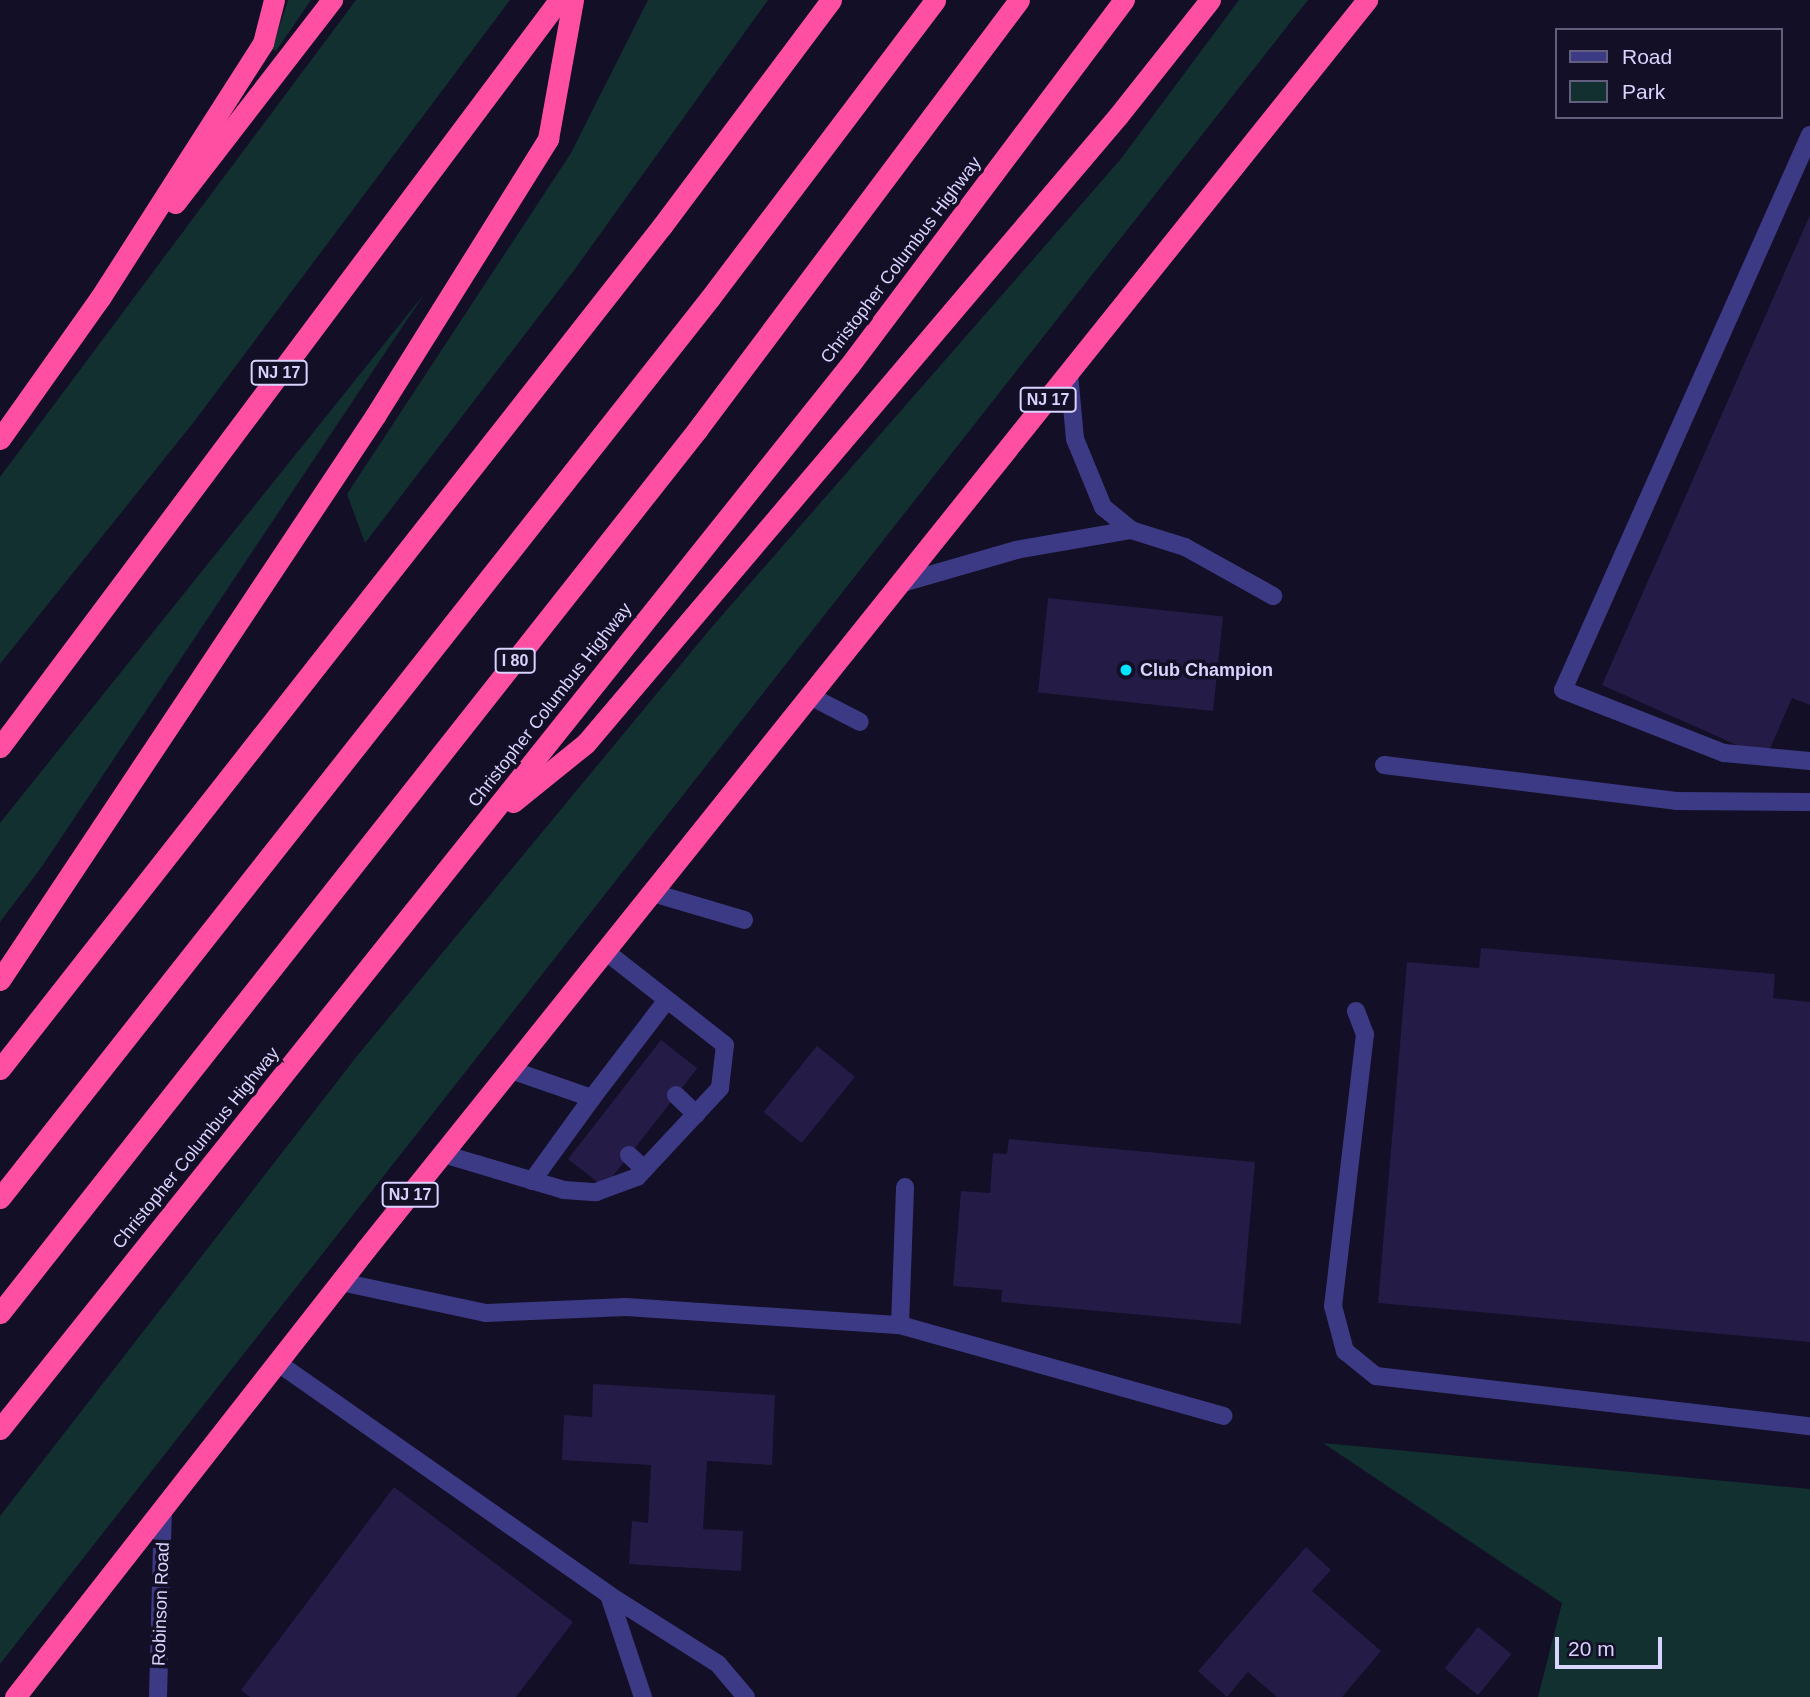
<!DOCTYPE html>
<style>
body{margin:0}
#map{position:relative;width:1810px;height:1697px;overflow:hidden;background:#130f26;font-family:Helvetica,sans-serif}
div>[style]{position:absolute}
.green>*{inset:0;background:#12302f}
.building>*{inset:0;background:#241b47;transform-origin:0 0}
.lane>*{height:18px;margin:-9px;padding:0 9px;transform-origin:9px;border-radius:9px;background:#3d3a85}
.street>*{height:18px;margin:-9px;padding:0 9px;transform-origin:9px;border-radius:9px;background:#3d3a85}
.highway>*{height:21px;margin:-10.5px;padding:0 10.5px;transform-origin:10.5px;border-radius:10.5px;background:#ff4fa3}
.dots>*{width:19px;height:19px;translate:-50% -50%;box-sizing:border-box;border:4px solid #130f26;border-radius:50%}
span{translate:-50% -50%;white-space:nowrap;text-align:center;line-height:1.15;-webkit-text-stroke:7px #130f26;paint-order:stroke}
.shield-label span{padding:2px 5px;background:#130f26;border:2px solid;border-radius:5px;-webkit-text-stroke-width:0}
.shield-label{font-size:16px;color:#d9d4ff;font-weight:700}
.street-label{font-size:18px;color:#d9d4ff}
.poi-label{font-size:18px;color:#d9d4ff;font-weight:700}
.left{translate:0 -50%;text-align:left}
.legend{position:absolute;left:1555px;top:28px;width:228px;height:91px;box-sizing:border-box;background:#130f26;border:2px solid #625e7d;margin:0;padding:9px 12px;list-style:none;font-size:21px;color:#d9d4ff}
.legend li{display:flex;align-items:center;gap:14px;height:35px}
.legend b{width:35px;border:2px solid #625e7d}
.scale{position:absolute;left:1555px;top:1637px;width:107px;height:32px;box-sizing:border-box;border:4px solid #d9d4ff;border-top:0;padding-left:9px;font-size:21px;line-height:24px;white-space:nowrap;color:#d9d4ff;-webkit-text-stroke:5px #130f26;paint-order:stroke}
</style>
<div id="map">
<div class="green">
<div style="clip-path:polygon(288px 0,311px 0,276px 51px,272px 49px)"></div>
<div style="clip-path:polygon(356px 0,510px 0,193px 423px,0 664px,0 477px)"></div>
<div style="clip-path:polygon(648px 0,768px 0,575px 269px,365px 543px,347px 494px,571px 153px)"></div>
<div style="clip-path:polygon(1239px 0,1308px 0,0 1664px,0 1516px,357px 1056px,711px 628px,1120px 160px)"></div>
<div style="clip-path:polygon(425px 293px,43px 865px,0 922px,0 823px)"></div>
<div style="clip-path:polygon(1323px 1443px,1810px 1489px,1810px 1697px,1538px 1697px,1562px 1603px)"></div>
</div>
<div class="building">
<div style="clip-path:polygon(1810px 215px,1810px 705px,1792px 698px,1766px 758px,1602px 685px)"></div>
<div style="left:1048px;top:598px;width:176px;height:95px;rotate:6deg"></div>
<div style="clip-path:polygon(1481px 948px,1775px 974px,1773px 998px,1810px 1002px,1810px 1342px,1378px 1303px,1407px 962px,1479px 968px)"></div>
<div style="left:661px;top:1040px;width:46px;height:151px;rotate:38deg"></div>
<div style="left:817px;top:1046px;width:49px;height:85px;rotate:39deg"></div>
<div style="clip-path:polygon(1009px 1139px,1255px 1162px,1241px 1324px,1001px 1302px,1002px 1290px,953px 1286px,961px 1191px,990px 1193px,993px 1153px,1007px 1154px)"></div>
<div style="clip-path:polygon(593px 1384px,775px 1395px,772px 1465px,707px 1461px,703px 1529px,743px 1531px,741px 1571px,629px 1564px,632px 1521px,648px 1523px,651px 1465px,562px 1460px,564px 1415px,592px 1417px)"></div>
<div style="clip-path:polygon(394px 1487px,573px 1622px,516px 1697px,250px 1697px,241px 1690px)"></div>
<div style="clip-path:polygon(1306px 1547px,1331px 1570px,1312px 1591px,1381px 1651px,1342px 1697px,1277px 1697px,1248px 1672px,1227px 1697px,1198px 1671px)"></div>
<div style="left:1478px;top:1627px;width:43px;height:53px;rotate:39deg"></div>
</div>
<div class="lane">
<div style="left:1810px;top:135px;width:607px;rotate:113.99deg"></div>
<div style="left:1563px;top:690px;width:173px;rotate:21.4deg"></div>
<div style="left:1724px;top:753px;width:86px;rotate:5.3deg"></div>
<div style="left:1069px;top:374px;width:65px;rotate:84.7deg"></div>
<div style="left:1075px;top:439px;width:74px;rotate:67.6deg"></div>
<div style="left:1103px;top:507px;width:36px;rotate:39deg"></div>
<div style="left:1131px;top:530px;width:57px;rotate:17.5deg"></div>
<div style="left:1185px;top:547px;width:101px;rotate:29.1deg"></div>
<div style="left:902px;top:583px;width:119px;rotate:-16.1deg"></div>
<div style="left:1016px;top:550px;width:117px;rotate:-9.9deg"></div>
<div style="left:810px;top:696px;width:56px;rotate:27.5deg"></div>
<div style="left:1384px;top:765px;width:294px;rotate:7deg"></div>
<div style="left:1676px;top:801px;width:134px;rotate:0.4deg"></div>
<div style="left:653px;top:893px;width:95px;rotate:16.5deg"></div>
<div style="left:1356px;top:1011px;width:25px;rotate:69deg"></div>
<div style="left:1365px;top:1034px;width:274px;rotate:96.7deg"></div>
<div style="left:1333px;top:1306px;width:47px;rotate:75.1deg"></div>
<div style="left:1345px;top:1351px;width:40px;rotate:39deg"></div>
<div style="left:1376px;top:1376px;width:437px;rotate:6.6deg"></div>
<div style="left:511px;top:1070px;width:86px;rotate:19.1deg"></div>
<div style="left:592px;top:1098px;width:123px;rotate:-52.6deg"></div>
<div style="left:676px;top:1095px;width:28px;rotate:44deg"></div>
<div style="left:443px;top:1154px;width:126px;rotate:16.6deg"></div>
<div style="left:564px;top:1190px;width:32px;rotate:4deg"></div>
<div style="left:596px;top:1192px;width:44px;rotate:-20.1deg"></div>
<div style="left:637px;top:1177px;width:122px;rotate:-47deg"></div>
<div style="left:720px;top:1088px;width:43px;rotate:-83.4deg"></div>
<div style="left:725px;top:1045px;width:152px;rotate:-141.9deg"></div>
<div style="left:629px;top:1155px;width:21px;rotate:43deg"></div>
<div style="left:532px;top:1181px;width:102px;rotate:-54.1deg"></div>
<div style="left:341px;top:1282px;width:148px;rotate:12.1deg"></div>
<div style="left:486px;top:1313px;width:140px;rotate:-2.5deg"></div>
<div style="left:626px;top:1307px;width:275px;rotate:3.8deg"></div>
<div style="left:900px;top:1325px;width:336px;rotate:15.7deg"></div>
<div style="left:900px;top:1325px;width:138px;rotate:-87.9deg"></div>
<div style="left:278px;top:1363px;width:404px;rotate:35deg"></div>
<div style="left:609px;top:1595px;width:129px;rotate:32.3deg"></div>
<div style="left:718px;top:1664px;width:43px;rotate:49.7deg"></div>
<div style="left:609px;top:1595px;width:108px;rotate:71.6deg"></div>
</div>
<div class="street">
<div style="left:158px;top:1697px;width:185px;rotate:-88.5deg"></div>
</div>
<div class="highway">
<div style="left:175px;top:203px;width:257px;rotate:-52.3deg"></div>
<div style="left:0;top:439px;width:173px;rotate:-54.7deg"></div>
<div style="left:100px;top:298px;width:303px;rotate:-57.4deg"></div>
<div style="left:263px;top:43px;width:44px;rotate:-75.7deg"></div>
<div style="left:0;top:747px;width:933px;rotate:-53.19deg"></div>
<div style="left:513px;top:802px;width:94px;rotate:-38.9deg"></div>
<div style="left:586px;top:743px;width:822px;rotate:-49.69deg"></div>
<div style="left:1118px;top:116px;width:148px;rotate:-51.6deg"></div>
<div style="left:0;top:980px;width:677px;rotate:-56.38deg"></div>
<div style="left:375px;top:416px;width:327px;rotate:-58deg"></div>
<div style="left:548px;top:139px;width:141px;rotate:-79.8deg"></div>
<div style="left:0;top:1069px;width:1072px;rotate:-51.86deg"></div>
<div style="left:662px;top:226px;width:282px;rotate:-53.2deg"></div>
<div style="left:0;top:1198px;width:1146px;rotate:-51.73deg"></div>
<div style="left:710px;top:298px;width:373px;rotate:-52.9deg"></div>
<div style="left:0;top:1313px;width:1125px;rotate:-51.71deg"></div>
<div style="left:697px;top:430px;width:537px;rotate:-53.17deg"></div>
<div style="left:0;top:1429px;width:1360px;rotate:-51.39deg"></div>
<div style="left:849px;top:366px;width:458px;rotate:-53.1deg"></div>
<div style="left:15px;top:1697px;width:569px;rotate:-51.92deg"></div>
<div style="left:366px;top:1249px;width:1601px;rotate:-51.29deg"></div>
</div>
<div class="dots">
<div style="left:1126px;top:670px;background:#00e5ff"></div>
</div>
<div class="shield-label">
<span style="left:279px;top:373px">NJ 17</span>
<span style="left:1048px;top:400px">NJ 17</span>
<span style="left:515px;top:661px">I 80</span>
<span style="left:410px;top:1195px">NJ 17</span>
</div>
<div class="street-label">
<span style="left:901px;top:260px;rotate:-53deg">Christopher Columbus Highway</span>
<span style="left:550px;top:705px;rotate:-52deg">Christopher Columbus Highway</span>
<span style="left:196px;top:1148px;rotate:-51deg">Christopher Columbus Highway</span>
<span style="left:161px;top:1604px;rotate:-88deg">Robinson Road</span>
</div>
<div class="poi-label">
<span class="left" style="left:1140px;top:670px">Club Champion</span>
</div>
<ul class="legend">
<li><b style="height:9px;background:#3d3a85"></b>Road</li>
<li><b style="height:19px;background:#12302f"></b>Park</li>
</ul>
<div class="scale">20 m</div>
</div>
